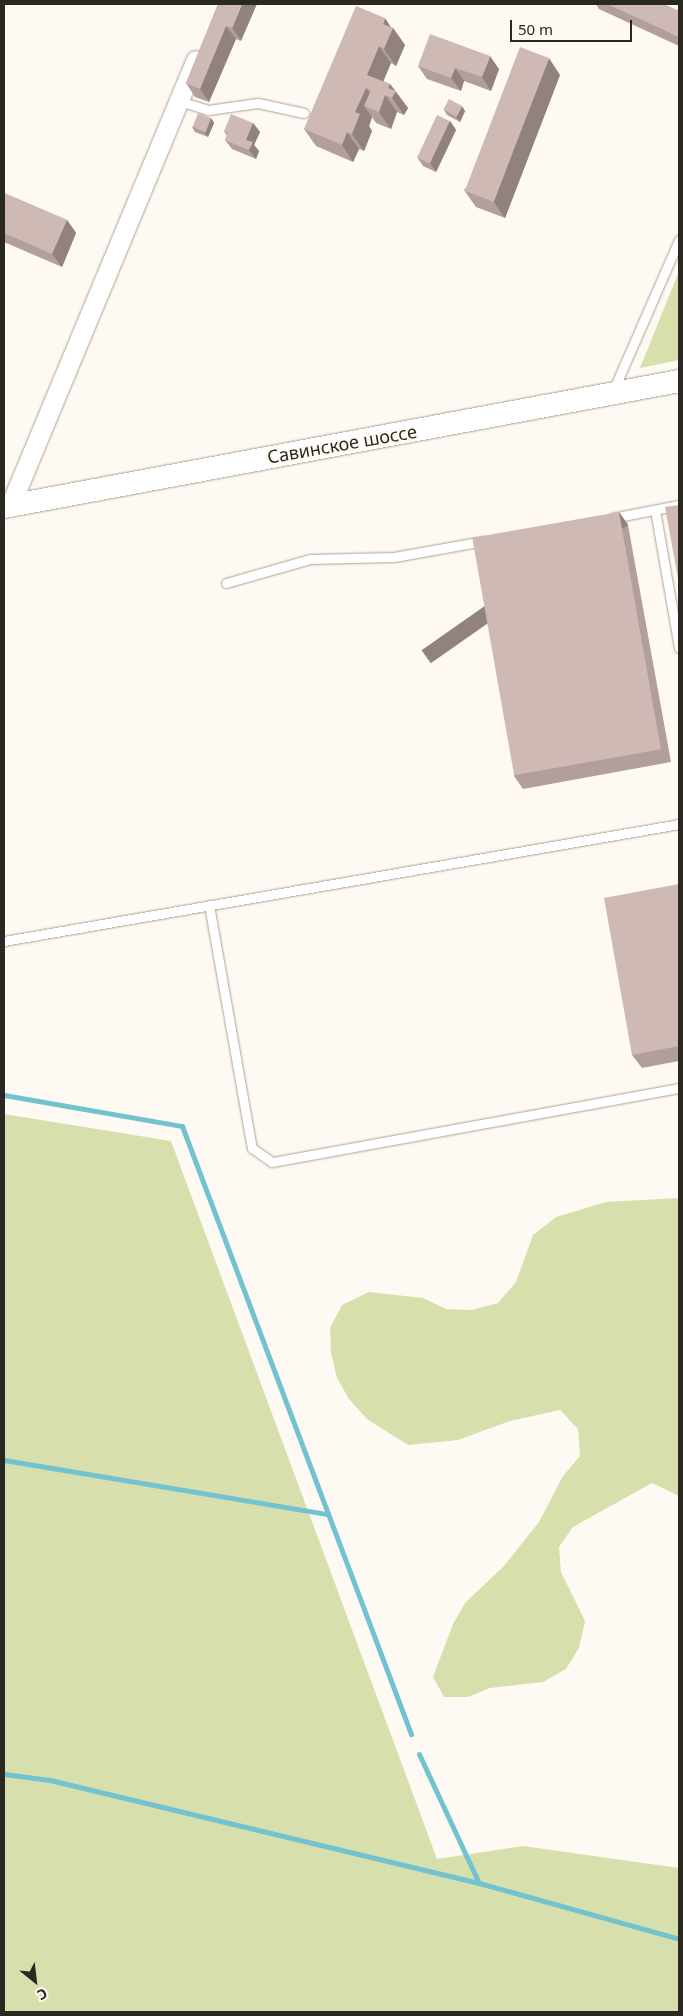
<!DOCTYPE html>
<meta charset="utf-8">
<style>
body{margin:0}
#map{position:relative;width:683px;height:2016px;overflow:hidden;background:#fefaf3;font-family:"Noto Sans",sans-serif}
div>[style]{position:absolute}
.green>*{inset:0;background:#d7dfad}
.stream>*{height:5px;margin:-2.5px;padding:0 2.5px;transform-origin:2.5px;border-radius:2.5px;background:#73c2d0}
.roads{filter:drop-shadow(0 0 1px #aba291) drop-shadow(0 0 1px #aba291)}
.service>*{height:9px;margin:-4.5px;padding:0 4.5px;transform-origin:4.5px;border-radius:4.5px;background:#fff}
.minor>*{height:19px;margin:-9.5px;padding:0 9.5px;transform-origin:9.5px;border-radius:9.5px;background:#fff}
.tertiary>*{height:22px;margin:-11px;padding:0 11px;transform-origin:11px;border-radius:11px;background:#fff}
.wall>*{inset:0;background:#b29f9b}
.shaded-wall>*{inset:0;background:#91827e;transform-origin:0 0}
.building>*{inset:0;background:#cfb9b4;transform-origin:0 0}
span{translate:-50% -50%;white-space:nowrap;text-align:center;line-height:1.15;-webkit-text-stroke:4.5px #fefaf3;paint-order:stroke}
.street-label{font-size:18px;color:#2b2721}
.frame{position:absolute;inset:0;border:5px solid #2b2721;pointer-events:none}
.north{position:absolute;left:10px;top:1956px;width:50px;height:50px;-webkit-text-stroke:4px #fefaf3;paint-order:stroke;rotate:151deg;font-size:14px;font-weight:700;line-height:20px;text-align:center;color:#2b2721}
.north::after{content:'';display:block;margin:auto;width:18px;height:22px;background:#2b2721;clip-path:polygon(50% 0,100% 100%,50% 72%,0 100%)}
.scale{position:absolute;left:510px;top:20px;width:122px;height:22px;box-sizing:border-box;border:2px solid #2b2721;border-top:0;padding-left:6px;font-size:15px;line-height:18px;white-space:nowrap;color:#2b2721;-webkit-text-stroke:4px #fefaf3;paint-order:stroke}
</style>
<div id="map">
<div class="green">
<div style="clip-path:polygon(679px 271px,679px 360px,640px 368px)"></div>
<div style="clip-path:polygon(4px 1114px,171px 1141px,437px 1859px,523px 1846px,679px 1868px,679px 2012px,4px 2012px)"></div>
<div style="clip-path:polygon(679px 1198px,679px 1496px,652px 1483px,573px 1527px,559px 1547px,561px 1572px,585px 1621px,579px 1648px,566px 1669px,543px 1682px,490px 1688px,468px 1697px,444px 1697px,433px 1677px,453px 1624px,465px 1603px,504px 1566px,539px 1522px,563px 1476px,580px 1456px,578px 1429px,560px 1410px,510px 1421px,458px 1440px,408px 1445px,367px 1419px,349px 1399px,337px 1378px,331px 1353px,330px 1328px,342px 1305px,369px 1292px,423px 1298px,446px 1309px,471px 1310px,498px 1303px,516px 1282px,533px 1235px,556px 1217px,606px 1202px)"></div>
</div>
<div class="stream">
<div style="left:4px;top:1095px;width:181px;rotate:9.9deg"></div>
<div style="left:182px;top:1126px;width:650px;rotate:69.36deg"></div>
<div style="left:4px;top:1460px;width:328px;rotate:9.5deg"></div>
<div style="left:419px;top:1754px;width:142px;rotate:65.1deg"></div>
<div style="left:479px;top:1883px;width:208px;rotate:15.6deg"></div>
<div style="left:4px;top:1774px;width:46px;rotate:7.4deg"></div>
<div style="left:50px;top:1780px;width:441px;rotate:13.5deg"></div>
</div>
<div class="roads">
<div class="service">
<div style="left:179px;top:101px;width:30px;rotate:17deg"></div>
<div style="left:208px;top:110px;width:50px;rotate:-8deg"></div>
<div style="left:258px;top:103px;width:47px;rotate:12.3deg"></div>
<div style="left:613px;top:391px;width:165px;rotate:-66.4deg"></div>
<div style="left:655px;top:510px;width:140px;rotate:80.1deg"></div>
<div style="left:612px;top:518px;width:68px;rotate:-11deg"></div>
<div style="left:226px;top:583px;width:87px;rotate:-15.9deg"></div>
<div style="left:310px;top:559px;width:84px;rotate:-1.4deg"></div>
<div style="left:394px;top:557px;width:91px;rotate:-10.1deg"></div>
<div style="left:209px;top:905px;width:247px;rotate:80deg"></div>
<div style="left:252px;top:1148px;width:24px;rotate:35deg"></div>
<div style="left:272px;top:1162px;width:414px;rotate:-10.3deg"></div>
<div style="left:4px;top:941px;width:685px;rotate:-9.83deg"></div>
</div>
<div class="minor">
<div style="left:10px;top:506px;width:483px;rotate:-67.4deg"></div>
</div>
<div class="tertiary">
<div style="left:4px;top:507px;width:687px;rotate:-10.57deg"></div>
</div>
</div>
<div class="wall">
<div style="clip-path:polygon(218px 4px,241px 41px,236px 39px,209px 102px,195px 97px,186px 83px)"></div>
<div style="clip-path:polygon(596px 4px,663px 4px,679px 11px,679px 46px,599px 9px)"></div>
<div style="clip-path:polygon(391px 27px,393px 28px,405px 45px,396px 66px,391px 63px,383px 81px,390px 84px,408px 108px,404px 115px,397px 112px,391px 129px,376px 123px,372px 117px,369px 126px,372px 131px,364px 151px,359px 149px,353px 162px,316px 146px,304px 129px)"></div>
<div style="clip-path:polygon(418px 66px,499px 69px,491px 91px,464px 81px,461px 91px,427px 79px)"></div>
<div style="clip-path:polygon(560px 75px,505px 218px,476px 207px,464px 190px)"></div>
<div style="clip-path:polygon(444px 110px,465px 111px,460px 122px,447px 115px)"></div>
<div style="clip-path:polygon(211px 118px,214px 123px,208px 137px,195px 132px,192px 127px)"></div>
<div style="clip-path:polygon(450px 121px,456px 130px,436px 172px,423px 166px,417px 157px)"></div>
<div style="clip-path:polygon(253px 123px,260px 132px,254px 145px,259px 151px,256px 159px,232px 149px,225px 140px,227px 136px,224px 131px)"></div>
<div style="clip-path:polygon(4px 193px,67px 220px,76px 233px,62px 267px,4px 242px)"></div>
<div style="clip-path:polygon(619px 512px,628px 525px,671px 762px,523px 789px,514px 776px)"></div>
<div style="clip-path:polygon(679px 884px,679px 1061px,642px 1068px,632px 1055px)"></div>
</div>
<div class="shaded-wall">
<div style="clip-path:polygon(242px 4px,257px 4px,241px 41px,232px 28px)"></div>
<div style="clip-path:polygon(385px 18px,392px 29px,393px 28px,405px 45px,396px 66px,384px 49px,383px 24px)"></div>
<div style="clip-path:polygon(226px 26px,236px 39px,209px 102px,200px 89px)"></div>
<div style="clip-path:polygon(379px 46px,391px 63px,379px 92px,367px 75px)"></div>
<div style="clip-path:polygon(490px 56px,499px 69px,491px 91px,482px 77px)"></div>
<div style="clip-path:polygon(549px 58px,560px 75px,505px 218px,493px 201px)"></div>
<div style="clip-path:polygon(455px 68px,464px 81px,461px 91px,451px 78px)"></div>
<div style="clip-path:polygon(390px 84px,408px 108px,404px 115px,392px 98px,388px 88px)"></div>
<div style="clip-path:polygon(366px 88px,378px 105px,364px 106px,372px 117px,369px 126px,372px 131px,364px 151px,352px 134px,355px 112px)"></div>
<div style="clip-path:polygon(385px 95px,397px 112px,391px 129px,379px 112px)"></div>
<div style="clip-path:polygon(462px 106px,465px 111px,460px 122px,456px 117px)"></div>
<div style="clip-path:polygon(211px 118px,214px 123px,208px 137px,205px 133px)"></div>
<div style="clip-path:polygon(450px 121px,456px 130px,436px 172px,430px 163px)"></div>
<div style="clip-path:polygon(253px 123px,260px 132px,254px 145px,259px 151px,256px 159px,249px 150px,246px 140px)"></div>
<div style="clip-path:polygon(347px 132px,359px 149px,353px 162px,342px 145px)"></div>
<div style="clip-path:polygon(67px 220px,76px 233px,62px 267px,52px 254px)"></div>
<div style="left:619px;top:512px;width:16px;height:241px;rotate:55deg"></div>
</div>
<div class="building">
<div style="clip-path:polygon(218px 4px,242px 4px,232px 28px,226px 26px,200px 89px,186px 83px)"></div>
<div style="clip-path:polygon(607px 4px,663px 4px,679px 11px,679px 37px)"></div>
<div style="clip-path:polygon(356px 6px,385px 18px,383px 24px,393px 28px,384px 49px,379px 46px,367px 75px,390px 84px,388px 88px,396px 91px,392px 98px,385px 95px,379px 112px,364px 106px,371px 90px,366px 88px,355px 112px,360px 114px,352px 134px,347px 132px,342px 145px,304px 129px)"></div>
<div style="clip-path:polygon(430px 34px,490px 56px,482px 77px,455px 68px,451px 78px,418px 66px)"></div>
<div style="left:520px;top:47px;width:31px;height:154px;rotate:21deg"></div>
<div style="left:449px;top:99px;width:15px;height:12px;rotate:28deg"></div>
<div style="left:198px;top:113px;width:14px;height:15px;rotate:21deg"></div>
<div style="clip-path:polygon(231px 114px,253px 123px,246px 140px,253px 142px,249px 150px,225px 140px,228px 133px,224px 131px)"></div>
<div style="left:437px;top:115px;width:14px;height:47px;rotate:25deg"></div>
<div style="clip-path:polygon(4px 193px,67px 220px,52px 254px,4px 233px)"></div>
<div style="clip-path:polygon(679px 505px,679px 584px,665px 507px)"></div>
<div style="left:619px;top:512px;width:241px;height:149px;rotate:80deg"></div>
<div style="clip-path:polygon(679px 884px,679px 1046px,632px 1055px,604px 898px)"></div>
</div>
<div class="street-label">
<span style="left:342px;top:444px;rotate:-10deg">Савинское шоссе</span>
</div>
<div class="frame"></div>
<div class="north">С</div>
<div class="scale">50 m</div>
</div>
